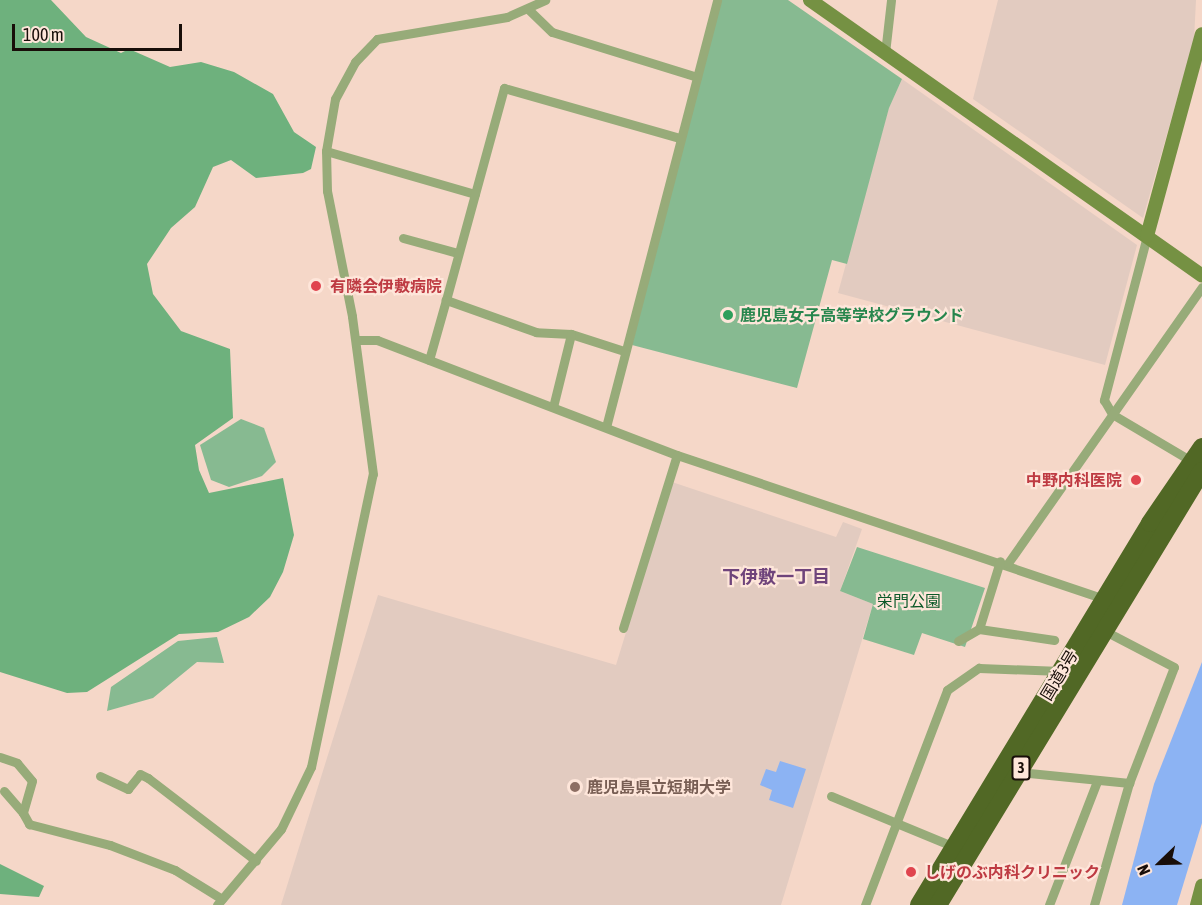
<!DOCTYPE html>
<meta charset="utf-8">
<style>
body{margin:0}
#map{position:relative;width:1202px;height:905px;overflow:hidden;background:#f5d7c8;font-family:"Asap Condensed","Noto Sans JP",sans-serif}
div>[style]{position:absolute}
.education>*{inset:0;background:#e2cbc0}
.green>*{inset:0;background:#87ba91}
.forest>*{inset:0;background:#6eb17d}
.water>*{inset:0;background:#8cb3f3}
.street>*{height:9px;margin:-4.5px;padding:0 4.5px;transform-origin:4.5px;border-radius:4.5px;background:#97ab79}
.secondary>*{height:14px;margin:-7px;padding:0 7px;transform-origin:7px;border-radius:7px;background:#759143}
.highway>*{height:18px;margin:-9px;padding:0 9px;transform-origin:9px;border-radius:9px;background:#516825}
.dots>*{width:16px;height:16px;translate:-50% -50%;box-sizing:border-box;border:3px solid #fee6da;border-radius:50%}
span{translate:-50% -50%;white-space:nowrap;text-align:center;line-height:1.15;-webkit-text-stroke:4.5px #fee6da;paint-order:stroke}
.shield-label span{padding:2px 4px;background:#fee6da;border:2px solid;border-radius:4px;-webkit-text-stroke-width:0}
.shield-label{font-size:15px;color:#180e09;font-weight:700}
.health-label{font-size:16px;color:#be3a42;font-weight:700}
.left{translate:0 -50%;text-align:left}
.right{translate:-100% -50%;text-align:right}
.leisure-label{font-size:16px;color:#27864d;font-weight:700}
.park-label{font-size:16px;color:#0b5928}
.street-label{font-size:16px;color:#180e09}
.education-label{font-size:16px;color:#785e54;font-weight:700}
.neighbourhood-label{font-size:18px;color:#6f447b;font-weight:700}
.north{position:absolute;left:1130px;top:833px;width:60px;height:60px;-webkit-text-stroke:4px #fee6da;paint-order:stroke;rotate:247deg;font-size:16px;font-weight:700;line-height:24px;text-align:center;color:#180e09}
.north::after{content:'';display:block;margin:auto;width:21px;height:27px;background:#180e09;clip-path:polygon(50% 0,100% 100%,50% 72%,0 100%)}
.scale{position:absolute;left:12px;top:24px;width:170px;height:27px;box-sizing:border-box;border:3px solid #180e09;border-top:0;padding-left:8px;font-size:18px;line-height:21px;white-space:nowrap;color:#180e09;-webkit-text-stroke:4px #fee6da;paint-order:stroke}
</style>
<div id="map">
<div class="education">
<div style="clip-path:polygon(998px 0,1196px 0,1194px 40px,1143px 218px,973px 99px)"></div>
<div style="clip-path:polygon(902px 79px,1137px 245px,1105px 365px,838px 293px,889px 107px)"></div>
<div style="clip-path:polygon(672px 482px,836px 537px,843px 522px,862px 529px,840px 591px,873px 604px,781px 905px,281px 905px,378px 595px,616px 665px)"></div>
</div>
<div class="green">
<div style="clip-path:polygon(721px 0,788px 0,902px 79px,889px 108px,847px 264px,832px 260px,797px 388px,632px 345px)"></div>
<div style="clip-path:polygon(241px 419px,264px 428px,276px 462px,262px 476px,229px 487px,211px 480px,200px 445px)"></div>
<div style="clip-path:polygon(857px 547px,985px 588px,965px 647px,922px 633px,914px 655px,863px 639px,873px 604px,840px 591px)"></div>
<div style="clip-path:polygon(217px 637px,224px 663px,197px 662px,153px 698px,107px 711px,111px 687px,178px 641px)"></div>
</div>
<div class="forest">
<div style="clip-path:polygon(0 0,51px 0,86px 37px,121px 53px,129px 49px,170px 67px,201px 62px,234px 72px,273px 94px,294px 132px,316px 147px,311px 169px,303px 173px,256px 178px,231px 160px,213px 167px,195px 207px,171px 228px,147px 264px,153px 294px,181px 331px,230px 349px,233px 418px,195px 445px,199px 470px,209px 493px,283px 478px,294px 535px,283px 572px,270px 597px,249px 617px,218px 632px,179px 634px,87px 692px,67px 693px,0 672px)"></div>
<div style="clip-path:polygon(0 864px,44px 886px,39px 897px,0 894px)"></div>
</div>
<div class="water">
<div style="clip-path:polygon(1202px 662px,1202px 823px,1177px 905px,1122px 905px,1154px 784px)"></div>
<div style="clip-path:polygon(780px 761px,806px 769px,793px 808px,769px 800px,772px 790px,760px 785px,766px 769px,776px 772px)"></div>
</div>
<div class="street">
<div style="left:528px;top:9px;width:33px;rotate:44deg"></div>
<div style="left:552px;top:32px;width:152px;rotate:17.2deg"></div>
<div style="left:885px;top:53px;width:53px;rotate:-83.5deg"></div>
<div style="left:326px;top:151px;width:155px;rotate:16.1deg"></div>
<div style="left:1147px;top:236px;width:170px;rotate:104.7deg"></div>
<div style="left:1104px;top:400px;width:16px;rotate:60deg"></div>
<div style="left:1112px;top:414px;width:94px;rotate:30.7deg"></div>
<div style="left:403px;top:238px;width:57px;rotate:15.3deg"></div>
<div style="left:356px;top:340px;width:21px"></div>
<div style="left:377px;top:340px;width:321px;rotate:21deg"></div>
<div style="left:677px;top:455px;width:452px;rotate:18.6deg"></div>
<div style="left:624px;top:351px;width:56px;rotate:-162.2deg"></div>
<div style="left:571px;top:334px;width:35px;rotate:-177deg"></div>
<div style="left:536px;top:332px;width:96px;rotate:-160.4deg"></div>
<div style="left:446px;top:300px;width:220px;rotate:-74.7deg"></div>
<div style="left:504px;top:88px;width:183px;rotate:15.9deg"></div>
<div style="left:429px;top:360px;width:62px;rotate:-74.2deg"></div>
<div style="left:553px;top:407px;width:75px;rotate:-76.1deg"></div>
<div style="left:606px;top:427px;width:441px;rotate:-75.4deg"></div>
<div style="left:1008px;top:563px;width:337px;rotate:-54.9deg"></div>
<div style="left:623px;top:628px;width:181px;rotate:-72.7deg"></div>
<div style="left:979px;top:629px;width:71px;rotate:-72.8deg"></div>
<div style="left:958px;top:641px;width:24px;rotate:-30deg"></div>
<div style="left:979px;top:629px;width:76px;rotate:8.3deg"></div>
<div style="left:0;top:757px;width:18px;rotate:19deg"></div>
<div style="left:17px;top:763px;width:23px;rotate:50deg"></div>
<div style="left:32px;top:781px;width:33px;rotate:106deg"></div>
<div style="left:23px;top:813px;width:13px;rotate:61deg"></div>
<div style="left:29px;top:824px;width:84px;rotate:14.5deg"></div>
<div style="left:110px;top:845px;width:70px;rotate:21deg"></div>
<div style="left:175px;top:870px;width:55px;rotate:31.7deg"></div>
<div style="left:1019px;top:772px;width:111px;rotate:5.7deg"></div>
<div style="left:100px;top:776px;width:31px;rotate:25deg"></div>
<div style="left:128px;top:789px;width:19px;rotate:-51deg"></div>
<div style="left:140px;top:774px;width:9px;rotate:27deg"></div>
<div style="left:148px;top:778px;width:136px;rotate:37.5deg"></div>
<div style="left:4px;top:791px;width:29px;rotate:49deg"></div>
<div style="left:831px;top:796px;width:134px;rotate:22.4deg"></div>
<div style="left:217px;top:905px;width:99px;rotate:-49.9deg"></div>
<div style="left:281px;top:829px;width:69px;rotate:-64.2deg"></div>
<div style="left:311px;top:767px;width:299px;rotate:-78.1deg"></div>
<div style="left:373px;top:474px;width:159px;rotate:-97.6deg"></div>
<div style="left:352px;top:316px;width:127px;rotate:-101.3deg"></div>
<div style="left:327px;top:191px;width:40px;rotate:-91.4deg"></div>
<div style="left:326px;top:151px;width:53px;rotate:-80.2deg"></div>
<div style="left:335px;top:99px;width:42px;rotate:-61.6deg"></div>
<div style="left:355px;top:62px;width:32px;rotate:-46deg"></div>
<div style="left:377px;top:39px;width:132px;rotate:-9.6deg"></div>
<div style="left:507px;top:17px;width:42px;rotate:-24.1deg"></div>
<div style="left:865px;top:905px;width:230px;rotate:-69.1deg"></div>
<div style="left:947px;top:690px;width:39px;rotate:-35deg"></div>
<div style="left:979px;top:668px;width:82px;rotate:2.1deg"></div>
<div style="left:1049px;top:905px;width:133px;rotate:-68.8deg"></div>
<div style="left:1094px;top:905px;width:127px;rotate:-74deg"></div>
<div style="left:1129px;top:783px;width:124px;rotate:-68.8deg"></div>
<div style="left:1174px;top:667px;width:80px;rotate:-152.5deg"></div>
</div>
<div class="secondary">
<div style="left:810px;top:0;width:479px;rotate:35.1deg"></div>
<div style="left:1147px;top:236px;width:209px;rotate:-74.8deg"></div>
<div style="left:1197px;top:905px;width:20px;rotate:-75deg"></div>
</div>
<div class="highway">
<div style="left:919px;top:905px;width:446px;rotate:-58.8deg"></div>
<div style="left:1150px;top:523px;width:92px;rotate:-55.6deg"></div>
<div style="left:938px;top:905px;width:508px;rotate:-58.69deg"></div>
</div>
<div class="dots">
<div style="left:316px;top:286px;background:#e0444e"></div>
<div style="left:728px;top:315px;background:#2e9e5b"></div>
<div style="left:1136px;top:480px;background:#e0444e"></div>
<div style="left:575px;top:787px;background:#8d6e63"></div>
<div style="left:911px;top:872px;background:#e0444e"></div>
</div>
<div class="shield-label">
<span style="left:1021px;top:768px">3</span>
</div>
<div class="health-label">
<span class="left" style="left:330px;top:286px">有隣会伊敷病院</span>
<span class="right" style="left:1122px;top:480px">中野内科医院</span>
<span class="left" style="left:924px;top:872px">しげのぶ内科クリニック</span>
</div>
<div class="leisure-label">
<span class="left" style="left:740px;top:315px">鹿児島女子高等学校グラウンド</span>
</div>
<div class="park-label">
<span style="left:909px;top:601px">栄門公園</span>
</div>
<div class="street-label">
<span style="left:1059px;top:675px;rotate:-59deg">国道3号</span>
</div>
<div class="education-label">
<span class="left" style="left:587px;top:787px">鹿児島県立短期大学</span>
</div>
<div class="neighbourhood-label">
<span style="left:776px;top:577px">下伊敷一丁目</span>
</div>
<div class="north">N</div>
<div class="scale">100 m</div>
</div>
